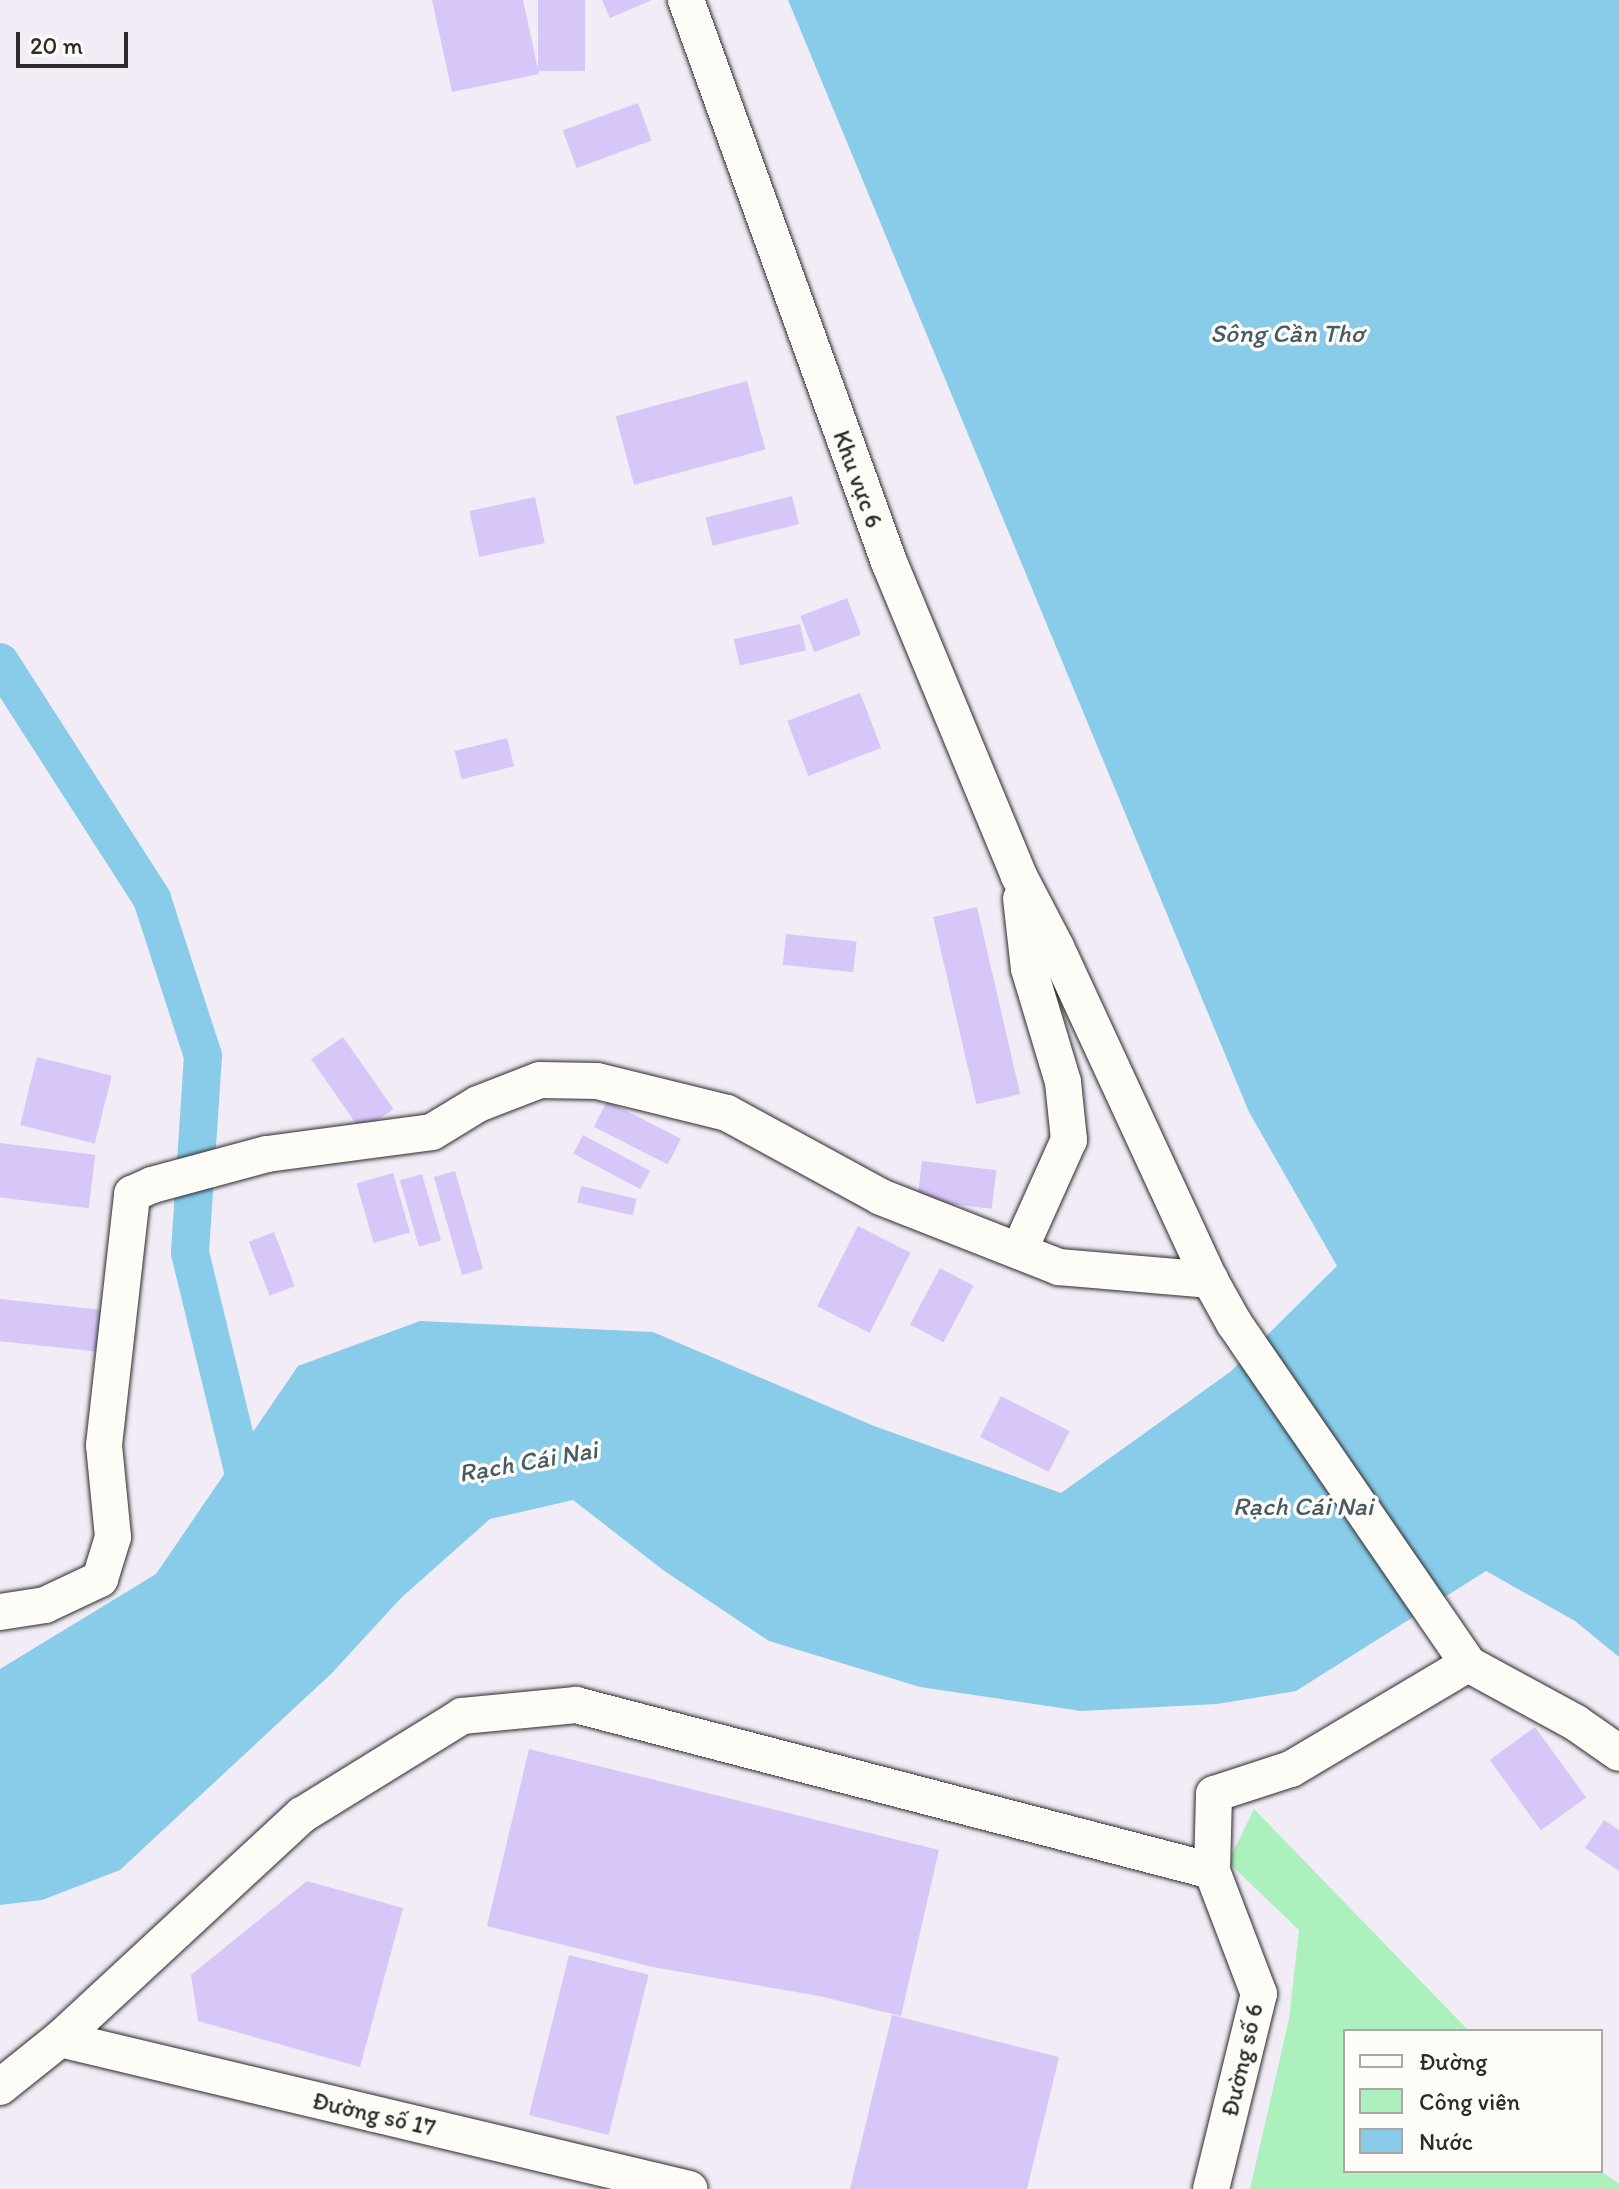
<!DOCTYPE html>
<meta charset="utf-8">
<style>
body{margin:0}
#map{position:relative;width:1619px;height:2189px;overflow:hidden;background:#f2ecf7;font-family:Itim,sans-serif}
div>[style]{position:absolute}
.green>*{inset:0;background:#acf1bd}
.water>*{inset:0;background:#89ccea}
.canal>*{height:38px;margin:-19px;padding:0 19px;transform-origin:19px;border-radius:19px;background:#89ccea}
.building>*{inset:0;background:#d7c7f8;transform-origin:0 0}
.roads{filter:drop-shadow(0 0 2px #2b2b2b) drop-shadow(0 0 2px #2b2b2b)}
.minor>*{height:36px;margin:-18px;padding:0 18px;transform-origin:18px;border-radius:18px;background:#fdfcf7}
span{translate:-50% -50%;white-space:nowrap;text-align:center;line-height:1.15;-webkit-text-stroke:7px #fdfcf7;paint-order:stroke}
.street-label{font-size:24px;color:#2b2b2b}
.water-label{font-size:26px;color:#475b64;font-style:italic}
.legend{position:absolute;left:1343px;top:2029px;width:260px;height:144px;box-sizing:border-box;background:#fdfcf7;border:2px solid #a9a8a5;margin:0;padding:10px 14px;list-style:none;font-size:24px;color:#2b2b2b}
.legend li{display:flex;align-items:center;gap:16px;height:40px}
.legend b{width:40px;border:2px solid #a9a8a5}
.scale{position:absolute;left:16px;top:32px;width:112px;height:36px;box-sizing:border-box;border:4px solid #2b2b2b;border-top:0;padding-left:10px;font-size:24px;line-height:28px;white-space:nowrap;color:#2b2b2b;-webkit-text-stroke:6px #fdfcf7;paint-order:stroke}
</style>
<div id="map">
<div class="green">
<div style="clip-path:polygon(1254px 1809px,1469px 2031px,1345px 2031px,1345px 2171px,1601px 2171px,1619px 2184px,1619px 2189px,1250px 2189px,1289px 2019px,1299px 1930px,1228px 1862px)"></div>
</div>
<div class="water">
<div style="clip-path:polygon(788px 0,1619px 0,1619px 1657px,1575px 1621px,1486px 1571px,1296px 1691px,1217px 1704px,1081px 1711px,920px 1687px,769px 1641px,663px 1570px,573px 1500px,490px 1519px,401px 1598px,331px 1674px,120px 1870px,42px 1900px,0 1905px,0 1669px,156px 1574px,298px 1366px,420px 1321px,653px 1332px,874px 1426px,1061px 1493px,1230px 1372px,1337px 1266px,1249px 1112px)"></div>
</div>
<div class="canal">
<div style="left:0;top:662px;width:282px;rotate:57.3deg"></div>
<div style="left:152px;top:899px;width:165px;rotate:72deg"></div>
<div style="left:203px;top:1056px;width:197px;rotate:93.8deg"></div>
<div style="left:190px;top:1253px;width:258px;rotate:76.3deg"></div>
</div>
<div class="building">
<div style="clip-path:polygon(432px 0,523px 0,539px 74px,452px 92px)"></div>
<div style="left:538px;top:0;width:47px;height:71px"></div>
<div style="clip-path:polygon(602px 0,652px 0,610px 18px)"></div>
<div style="left:638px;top:103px;width:40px;height:80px;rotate:70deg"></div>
<div style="left:747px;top:381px;width:71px;height:136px;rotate:75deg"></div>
<div style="left:792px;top:496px;width:29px;height:89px;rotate:76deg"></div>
<div style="left:535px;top:497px;width:47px;height:67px;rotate:78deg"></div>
<div style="left:847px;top:598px;width:39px;height:50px;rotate:69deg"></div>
<div style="left:800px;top:624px;width:27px;height:68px;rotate:77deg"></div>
<div style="left:860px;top:693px;width:59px;height:78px;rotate:69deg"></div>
<div style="left:507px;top:738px;width:29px;height:54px;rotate:76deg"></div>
<div style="left:977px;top:907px;width:192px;height:45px;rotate:77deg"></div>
<div style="left:786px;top:934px;width:71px;height:31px;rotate:6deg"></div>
<div style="left:343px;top:1037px;width:88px;height:39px;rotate:55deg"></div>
<div style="left:37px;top:1057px;width:77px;height:70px;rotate:14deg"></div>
<div style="left:607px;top:1101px;width:83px;height:29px;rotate:27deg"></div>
<div style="left:583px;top:1135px;width:76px;height:21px;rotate:28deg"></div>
<div style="left:0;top:1143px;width:96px;height:54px;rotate:7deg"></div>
<div style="left:922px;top:1161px;width:75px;height:39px;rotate:7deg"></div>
<div style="left:455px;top:1171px;width:102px;height:22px;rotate:74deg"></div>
<div style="left:393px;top:1173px;width:62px;height:38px;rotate:74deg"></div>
<div style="left:422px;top:1174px;width:69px;height:23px;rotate:74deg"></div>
<div style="left:581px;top:1186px;width:57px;height:17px;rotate:13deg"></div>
<div style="left:858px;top:1226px;width:59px;height:90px;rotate:27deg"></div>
<div style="left:274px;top:1232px;width:58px;height:27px;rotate:69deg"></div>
<div style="left:940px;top:1268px;width:38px;height:64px;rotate:28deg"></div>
<div style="left:0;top:1299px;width:102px;height:42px;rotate:6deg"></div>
<div style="left:1001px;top:1396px;width:77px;height:46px;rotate:27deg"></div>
<div style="left:1535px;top:1727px;width:87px;height:56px;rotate:54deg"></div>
<div style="clip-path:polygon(529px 1749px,939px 1850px,901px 2016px,819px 1996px,653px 1967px,487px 1926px)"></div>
<div style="clip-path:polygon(1604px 1820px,1619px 1830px,1619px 1871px,1585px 1848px)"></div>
<div style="clip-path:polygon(307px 1881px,403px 1908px,360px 2067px,198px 2021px,191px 1975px)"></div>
<div style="left:569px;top:1955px;width:82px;height:165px;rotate:14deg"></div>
<div style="clip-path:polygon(892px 2015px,1059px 2057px,1027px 2189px,850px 2189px)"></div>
</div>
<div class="roads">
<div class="minor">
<div style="left:686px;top:0;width:598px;rotate:70.14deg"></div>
<div style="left:889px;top:562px;width:340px;rotate:67.5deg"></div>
<div style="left:1019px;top:876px;width:80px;rotate:62.5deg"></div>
<div style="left:1056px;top:947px;width:367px;rotate:65.2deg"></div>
<div style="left:1210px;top:1280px;width:49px;rotate:60.8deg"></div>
<div style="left:1234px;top:1323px;width:414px;rotate:55.5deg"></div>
<div style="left:1019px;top:1251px;width:122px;rotate:-65.8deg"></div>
<div style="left:1069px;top:1140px;width:58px;rotate:-95.9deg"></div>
<div style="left:1063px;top:1082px;width:118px;rotate:-106.7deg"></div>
<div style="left:1029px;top:969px;width:71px;rotate:-96.4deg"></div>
<div style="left:0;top:1612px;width:46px;rotate:-8.8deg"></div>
<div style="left:45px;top:1605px;width:61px;rotate:-25.3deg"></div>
<div style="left:100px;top:1579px;width:44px;rotate:-72.8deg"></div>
<div style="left:113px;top:1537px;width:92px;rotate:-95.6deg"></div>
<div style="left:104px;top:1445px;width:253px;rotate:-83.6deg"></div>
<div style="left:132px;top:1194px;width:22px;rotate:-24deg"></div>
<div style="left:152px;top:1185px;width:119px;rotate:-15.1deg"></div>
<div style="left:267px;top:1154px;width:166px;rotate:-7.6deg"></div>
<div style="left:432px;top:1132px;width:54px;rotate:-31.3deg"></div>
<div style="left:478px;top:1104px;width:66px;rotate:-21.2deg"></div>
<div style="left:540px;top:1080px;width:57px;rotate:1deg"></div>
<div style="left:597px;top:1081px;width:134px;rotate:13.8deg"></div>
<div style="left:727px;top:1113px;width:175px;rotate:28.6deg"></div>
<div style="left:881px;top:1197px;width:191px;rotate:21.5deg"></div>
<div style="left:1059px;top:1267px;width:152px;rotate:4.9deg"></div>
<div style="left:60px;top:2039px;width:647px;rotate:13.41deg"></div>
<div style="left:0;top:2087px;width:77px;rotate:-38.7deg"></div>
<div style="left:60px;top:2039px;width:330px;rotate:-42.8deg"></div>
<div style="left:302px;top:1815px;width:188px;rotate:-31.7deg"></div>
<div style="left:462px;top:1716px;width:115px;rotate:-5.5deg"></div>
<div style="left:576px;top:1705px;width:657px;rotate:14.63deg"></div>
<div style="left:1211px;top:2189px;width:201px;rotate:-76.2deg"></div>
<div style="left:1259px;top:1994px;width:132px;rotate:-110.9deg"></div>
<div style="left:1212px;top:1871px;width:77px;rotate:-88.5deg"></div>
<div style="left:1214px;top:1794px;width:81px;rotate:-18deg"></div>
<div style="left:1291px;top:1769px;width:206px;rotate:-30.7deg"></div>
<div style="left:1468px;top:1664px;width:123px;rotate:28.6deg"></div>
<div style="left:1576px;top:1723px;width:52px;rotate:34.9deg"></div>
</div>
</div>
<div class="street-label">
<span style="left:858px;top:479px;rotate:70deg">Khu vực 6</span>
<span style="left:1242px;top:2060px;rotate:-77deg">Đường số 6</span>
<span style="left:374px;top:2114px;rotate:13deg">Đường số 17</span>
</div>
<div class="water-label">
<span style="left:1287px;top:334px">Sông Cần Thơ</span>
<span style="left:528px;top:1462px;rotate:-10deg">Rạch Cái Nai</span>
<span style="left:1303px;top:1507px">Rạch Cái Nai</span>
</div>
<ul class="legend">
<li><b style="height:10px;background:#fdfcf7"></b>Đường</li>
<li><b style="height:22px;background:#acf1bd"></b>Công viên</li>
<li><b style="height:22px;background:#89ccea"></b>Nước</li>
</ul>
<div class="scale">20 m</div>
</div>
